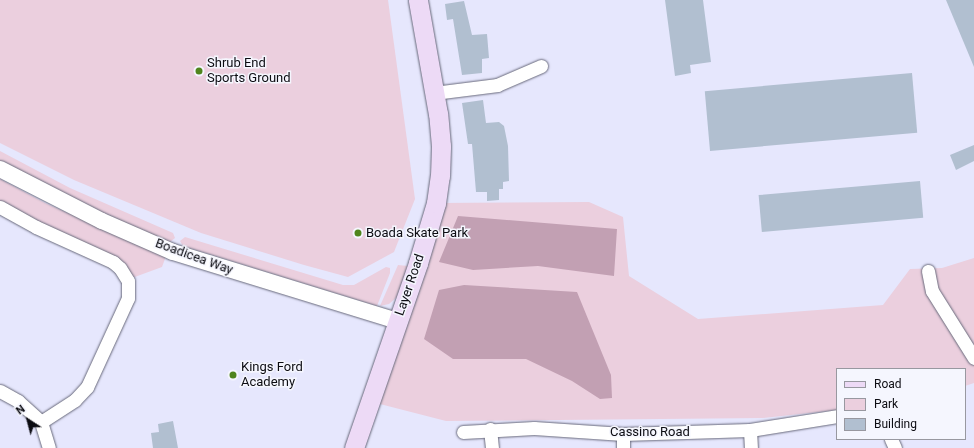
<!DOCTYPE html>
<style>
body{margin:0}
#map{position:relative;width:974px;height:448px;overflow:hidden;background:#e6e7fd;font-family:Roboto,sans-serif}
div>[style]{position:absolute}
.green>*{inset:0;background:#ebcfde}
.forest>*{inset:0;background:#c2a0b3}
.building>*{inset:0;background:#b1bfd0;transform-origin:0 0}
.roads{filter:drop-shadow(0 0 1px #68697b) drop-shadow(0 0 1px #68697b)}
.minor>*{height:13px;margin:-6.5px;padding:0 6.5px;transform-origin:6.5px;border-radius:6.5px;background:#fff}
.tertiary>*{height:16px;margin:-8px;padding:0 8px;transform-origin:8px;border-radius:8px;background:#fff}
.secondary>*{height:19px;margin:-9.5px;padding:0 9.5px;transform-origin:9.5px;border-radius:9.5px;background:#eddaf6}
.dots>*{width:11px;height:11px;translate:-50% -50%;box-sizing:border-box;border:2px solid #f5f6fe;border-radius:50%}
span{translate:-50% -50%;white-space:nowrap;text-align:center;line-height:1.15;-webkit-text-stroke:3px #f5f6fe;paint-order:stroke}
.poi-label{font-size:13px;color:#0c0c12}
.left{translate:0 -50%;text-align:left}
.street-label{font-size:13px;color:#0c0c12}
.legend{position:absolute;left:836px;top:368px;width:130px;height:72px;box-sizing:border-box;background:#f5f6fe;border:1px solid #9898a0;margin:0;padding:5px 7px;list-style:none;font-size:12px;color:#0c0c12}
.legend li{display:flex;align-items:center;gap:8px;height:20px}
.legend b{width:20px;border:1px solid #9898a0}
.north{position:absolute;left:8px;top:400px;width:40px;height:40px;-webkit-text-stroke:3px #f5f6fe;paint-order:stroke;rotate:324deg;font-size:11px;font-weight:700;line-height:16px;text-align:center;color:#0c0c12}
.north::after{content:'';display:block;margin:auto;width:14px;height:18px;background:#0c0c12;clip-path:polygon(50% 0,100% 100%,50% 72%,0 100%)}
</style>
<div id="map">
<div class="green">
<div style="clip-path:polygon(0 0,388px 0,415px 199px,394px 252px,348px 277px,304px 265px,201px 233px,74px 180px,0 143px)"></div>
<div style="clip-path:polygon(0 151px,70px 188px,173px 233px,175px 238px,170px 242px,106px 216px,0 164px)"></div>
<div style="clip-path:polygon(0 179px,45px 203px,166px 256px,162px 267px,132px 278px,70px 237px,0 202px)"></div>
<div style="clip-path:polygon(589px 202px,623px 217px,629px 276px,698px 319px,883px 305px,910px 269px,942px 268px,974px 258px,974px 383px,965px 386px,965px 369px,837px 369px,837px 410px,763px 418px,446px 421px,376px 403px,436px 203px)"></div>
<div style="clip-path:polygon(185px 237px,343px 285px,354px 285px,386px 267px,390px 268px,390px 273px,377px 306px,183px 246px,180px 241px)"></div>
<div style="clip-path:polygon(398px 265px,408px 266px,397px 297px,389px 304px,380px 306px)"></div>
</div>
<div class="forest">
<div style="clip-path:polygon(458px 216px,617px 229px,614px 276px,538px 266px,473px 270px,439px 262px)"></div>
<div style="clip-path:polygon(464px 285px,577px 292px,611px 375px,612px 398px,600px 399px,572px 381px,526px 359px,453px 359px,424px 339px,439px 290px)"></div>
</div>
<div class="building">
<div style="clip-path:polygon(665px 0,703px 0,711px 62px,690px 65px,691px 73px,675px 76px)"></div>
<div style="clip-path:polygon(946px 0,974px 0,974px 67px)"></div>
<div style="clip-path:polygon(464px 1px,472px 35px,487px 34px,489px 58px,482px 59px,482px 73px,462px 75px,453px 19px,447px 20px,445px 4px)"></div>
<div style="left:912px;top:73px;width:60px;height:208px;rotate:85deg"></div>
<div style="clip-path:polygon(483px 100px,486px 123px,499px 122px,504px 126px,508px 146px,509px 181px,503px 182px,503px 189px,499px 189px,499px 200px,487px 201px,487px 192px,476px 192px,472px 144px,468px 144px,462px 103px)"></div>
<div style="clip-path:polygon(974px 145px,974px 161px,956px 170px,950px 155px)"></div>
<div style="left:920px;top:181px;width:37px;height:162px;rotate:85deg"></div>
<div style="clip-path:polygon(173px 421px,178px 448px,153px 448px,151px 433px,159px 432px,158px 424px)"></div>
</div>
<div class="roads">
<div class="minor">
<div style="left:434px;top:93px;width:64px;rotate:-7.2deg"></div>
<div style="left:497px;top:85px;width:48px;rotate:-23.4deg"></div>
<div style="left:0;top:207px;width:41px;rotate:29.1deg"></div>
<div style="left:36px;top:227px;width:85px;rotate:24.4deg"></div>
<div style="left:113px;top:262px;width:9px;rotate:41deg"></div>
<div style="left:120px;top:268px;width:15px;rotate:58deg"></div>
<div style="left:128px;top:281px;width:17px;rotate:90deg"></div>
<div style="left:128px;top:298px;width:98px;rotate:114.7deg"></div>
<div style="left:87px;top:387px;width:18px;rotate:133deg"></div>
<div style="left:75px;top:400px;width:40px;rotate:147.1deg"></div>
<div style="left:928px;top:271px;width:20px;rotate:79deg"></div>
<div style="left:932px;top:291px;width:79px;rotate:57.9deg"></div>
<div style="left:0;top:391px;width:21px;rotate:29deg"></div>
<div style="left:18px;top:401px;width:31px;rotate:42deg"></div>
<div style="left:41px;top:422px;width:27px;rotate:73deg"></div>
<div style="left:490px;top:429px;width:19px;rotate:84deg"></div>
<div style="left:750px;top:430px;width:18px;rotate:87deg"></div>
<div style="left:463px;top:432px;width:71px;rotate:-3.2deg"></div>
<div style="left:534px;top:428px;width:89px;rotate:3.9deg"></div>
<div style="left:623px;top:434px;width:127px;rotate:-1.8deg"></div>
<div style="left:750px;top:430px;width:88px;rotate:-9.1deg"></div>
<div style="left:623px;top:434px;width:14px;rotate:90deg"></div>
<div style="left:891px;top:439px;width:10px;rotate:66deg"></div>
</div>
<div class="tertiary">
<div style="left:0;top:169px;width:114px;rotate:27deg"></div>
<div style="left:102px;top:221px;width:77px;rotate:23.6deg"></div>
<div style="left:173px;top:252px;width:234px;rotate:17.1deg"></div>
</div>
<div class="secondary">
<div style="left:354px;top:448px;width:196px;rotate:-70.9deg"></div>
<div style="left:418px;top:263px;width:63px;rotate:-73.3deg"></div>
<div style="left:436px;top:203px;width:27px;rotate:-82deg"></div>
<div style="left:440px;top:176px;width:30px;rotate:-88deg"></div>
<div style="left:441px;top:146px;width:32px;rotate:-95deg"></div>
<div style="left:438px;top:114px;width:116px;rotate:-100deg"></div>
</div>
</div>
<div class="dots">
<div style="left:199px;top:71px;background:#50851d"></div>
<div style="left:358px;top:233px;background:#50851d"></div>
<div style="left:233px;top:375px;background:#50851d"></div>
</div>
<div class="poi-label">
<span class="left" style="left:207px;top:71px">Shrub End<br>Sports Ground</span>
<span class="left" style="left:366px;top:233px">Boada Skate Park</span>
<span class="left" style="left:241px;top:375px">Kings Ford<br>Academy</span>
</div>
<div class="street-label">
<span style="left:194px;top:257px;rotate:20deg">Boadicea Way</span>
<span style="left:410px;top:285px;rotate:-71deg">Layer Road</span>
<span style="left:650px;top:432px">Cassino Road</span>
</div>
<ul class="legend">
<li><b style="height:5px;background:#eddaf6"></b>Road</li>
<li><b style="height:11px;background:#ebcfde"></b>Park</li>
<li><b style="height:11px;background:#b1bfd0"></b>Building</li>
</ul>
<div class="north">N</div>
</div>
